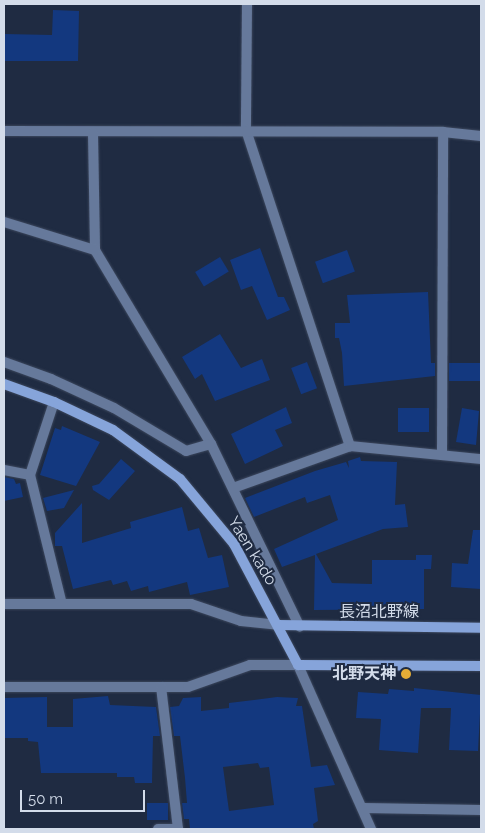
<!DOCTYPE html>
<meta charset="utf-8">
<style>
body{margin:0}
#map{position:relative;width:485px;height:833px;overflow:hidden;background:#1f2b42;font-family:Raleway,"Noto Sans JP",sans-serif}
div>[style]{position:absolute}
.building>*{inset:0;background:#13387f;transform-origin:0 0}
.roads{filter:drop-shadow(0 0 1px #3c475d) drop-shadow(0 0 1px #3c475d)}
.minor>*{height:10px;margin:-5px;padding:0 5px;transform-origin:5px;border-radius:5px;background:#66799b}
.tertiary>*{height:10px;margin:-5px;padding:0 5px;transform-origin:5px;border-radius:5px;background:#66799b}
.secondary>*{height:10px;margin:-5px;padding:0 5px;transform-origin:5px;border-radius:5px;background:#86a4da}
.dots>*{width:14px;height:14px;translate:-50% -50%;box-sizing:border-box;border:2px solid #1f2b42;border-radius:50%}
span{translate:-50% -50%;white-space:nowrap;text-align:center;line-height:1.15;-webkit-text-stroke:4px #1f2b42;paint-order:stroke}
.street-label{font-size:16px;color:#d3dcea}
.poi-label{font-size:16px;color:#d3dcea;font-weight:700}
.right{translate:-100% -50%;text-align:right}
.frame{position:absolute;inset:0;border:5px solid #d3dcea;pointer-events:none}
.scale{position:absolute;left:20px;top:790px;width:125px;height:22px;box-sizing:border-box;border:2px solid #d3dcea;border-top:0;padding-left:6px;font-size:15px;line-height:18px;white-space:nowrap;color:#d3dcea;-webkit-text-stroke:4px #1f2b42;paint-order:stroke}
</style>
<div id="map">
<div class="building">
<div style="clip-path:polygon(53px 10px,79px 11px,78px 61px,4px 61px,4px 34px,52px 35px)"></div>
<div style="clip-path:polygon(260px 248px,278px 297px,284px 297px,290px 310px,267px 320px,252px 286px,241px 290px,230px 260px)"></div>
<div style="left:347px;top:250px;width:23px;height:34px;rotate:70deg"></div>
<div style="left:220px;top:257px;width:17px;height:29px;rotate:59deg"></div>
<div style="clip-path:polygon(428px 292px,431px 363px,435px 363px,435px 376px,344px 386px,342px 353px,339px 338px,335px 338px,335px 323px,350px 323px,347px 295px)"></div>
<div style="clip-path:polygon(220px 334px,241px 368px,262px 359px,270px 380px,215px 401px,202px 374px,195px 379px,182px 357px)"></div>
<div style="left:307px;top:362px;width:28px;height:17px;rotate:69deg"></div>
<div style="left:449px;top:363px;width:32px;height:18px"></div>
<div style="clip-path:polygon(286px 407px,292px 423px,275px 430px,283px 446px,245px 464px,231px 434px)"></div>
<div style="left:429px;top:408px;width:24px;height:31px;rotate:90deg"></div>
<div style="clip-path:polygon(462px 408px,479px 411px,476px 445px,456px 442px)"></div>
<div style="clip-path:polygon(62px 426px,100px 442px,76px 486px,40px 475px,55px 428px,61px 430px)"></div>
<div style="clip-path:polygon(360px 457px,361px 461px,397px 462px,395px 505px,405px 504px,408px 527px,383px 529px,316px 554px,332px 583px,372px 584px,372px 560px,416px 560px,416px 555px,432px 555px,431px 569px,424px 569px,424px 609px,314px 610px,315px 555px,282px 567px,274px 549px,338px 520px,330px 495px,307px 503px,305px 497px,254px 517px,245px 498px,315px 471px,346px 462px,349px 468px,348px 461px)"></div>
<div style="clip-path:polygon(121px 459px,135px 471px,109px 500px,93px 490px,92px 486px,99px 484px)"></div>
<div style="clip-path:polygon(4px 477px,14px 479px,16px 484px,20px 483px,23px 497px,4px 501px)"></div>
<div style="clip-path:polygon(74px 490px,64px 508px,47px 511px,43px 498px)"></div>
<div style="clip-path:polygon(82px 503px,82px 543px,131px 528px,130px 522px,182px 507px,188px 531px,199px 528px,208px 558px,222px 555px,229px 587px,190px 595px,187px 582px,149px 592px,148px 586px,131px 591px,127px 581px,113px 585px,111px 580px,73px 589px,62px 546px,55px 546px,55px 533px)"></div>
<div style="clip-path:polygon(473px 530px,481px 530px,481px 589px,451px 587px,452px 563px,468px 564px)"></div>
<div style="clip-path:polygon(414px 688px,481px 695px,478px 751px,449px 750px,451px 708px,421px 708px,418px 753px,379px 750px,381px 719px,356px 718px,358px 692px,388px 694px,389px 689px,414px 691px)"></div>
<div style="clip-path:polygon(108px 696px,110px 705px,156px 707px,160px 736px,153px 736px,152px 783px,135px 783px,134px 777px,117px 777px,117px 773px,41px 773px,38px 742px,28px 741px,28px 738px,4px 738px,4px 698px,47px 697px,47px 727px,73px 727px,73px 699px)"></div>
<div style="clip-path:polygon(evenodd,201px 697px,201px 711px,229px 708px,229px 703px,277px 697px,298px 698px,296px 706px,302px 706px,311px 767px,327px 765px,335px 785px,314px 788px,318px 821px,313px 824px,314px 829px,190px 829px,189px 819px,184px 819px,182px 803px,187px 803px,185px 778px,180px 736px,174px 736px,170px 707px,179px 706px,183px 698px,201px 697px,258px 763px,260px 768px,269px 767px,274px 805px,229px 811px,223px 767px,258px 763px)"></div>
<div style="left:147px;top:803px;width:21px;height:17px"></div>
</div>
<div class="roads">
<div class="minor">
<div style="left:247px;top:4px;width:126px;rotate:90.5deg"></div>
<div style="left:246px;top:130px;width:333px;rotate:71.8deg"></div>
<div style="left:4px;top:131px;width:439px;rotate:0.1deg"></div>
<div style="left:443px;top:132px;width:38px;rotate:6deg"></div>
<div style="left:93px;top:133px;width:117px;rotate:89deg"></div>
<div style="left:95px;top:250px;width:226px;rotate:59.1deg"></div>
<div style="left:211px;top:444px;width:203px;rotate:64.1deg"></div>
<div style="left:4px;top:222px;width:95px;rotate:17.1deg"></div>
<div style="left:4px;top:362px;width:50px;rotate:19.9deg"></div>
<div style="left:51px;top:379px;width:69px;rotate:24.7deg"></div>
<div style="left:114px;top:408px;width:84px;rotate:30.8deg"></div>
<div style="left:186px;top:451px;width:26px;rotate:-16deg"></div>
<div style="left:54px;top:402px;width:77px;rotate:108.2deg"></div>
<div style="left:30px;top:475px;width:133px;rotate:76.1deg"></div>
<div style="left:442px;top:455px;width:323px;rotate:-89.8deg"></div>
<div style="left:4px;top:470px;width:26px;rotate:11deg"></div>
<div style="left:233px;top:488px;width:124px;rotate:-19.7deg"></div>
<div style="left:350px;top:446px;width:132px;rotate:5.7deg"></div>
<div style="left:4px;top:604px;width:187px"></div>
<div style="left:191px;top:604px;width:53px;rotate:18.8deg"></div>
<div style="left:241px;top:621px;width:37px;rotate:6deg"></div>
<div style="left:4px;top:687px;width:184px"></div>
<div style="left:188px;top:687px;width:66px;rotate:-19.5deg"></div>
<div style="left:250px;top:665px;width:48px"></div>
<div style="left:364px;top:808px;width:117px;rotate:1deg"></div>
<div style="left:158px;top:829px;width:20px"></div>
<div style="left:178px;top:829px;width:143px;rotate:-96.8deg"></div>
</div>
<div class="tertiary">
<div style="left:298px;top:665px;width:180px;rotate:66deg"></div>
</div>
<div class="secondary">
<div style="left:4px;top:384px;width:53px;rotate:19.8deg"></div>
<div style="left:54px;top:402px;width:65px;rotate:25.4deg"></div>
<div style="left:113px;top:430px;width:83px;rotate:36.2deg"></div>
<div style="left:180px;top:479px;width:85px;rotate:50.3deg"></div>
<div style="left:234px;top:544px;width:137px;rotate:62.1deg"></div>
<div style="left:298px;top:665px;width:183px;rotate:0.3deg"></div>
<div style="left:278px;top:625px;width:203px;rotate:0.8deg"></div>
</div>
</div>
<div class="dots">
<div style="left:406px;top:674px;background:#e5ad36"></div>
</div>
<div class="street-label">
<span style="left:252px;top:551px;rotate:58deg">Yaen kado</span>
<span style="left:379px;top:612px">長沼北野線</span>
</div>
<div class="poi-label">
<span class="right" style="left:396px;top:674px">北野天神</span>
</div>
<div class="frame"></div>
<div class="scale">50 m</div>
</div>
